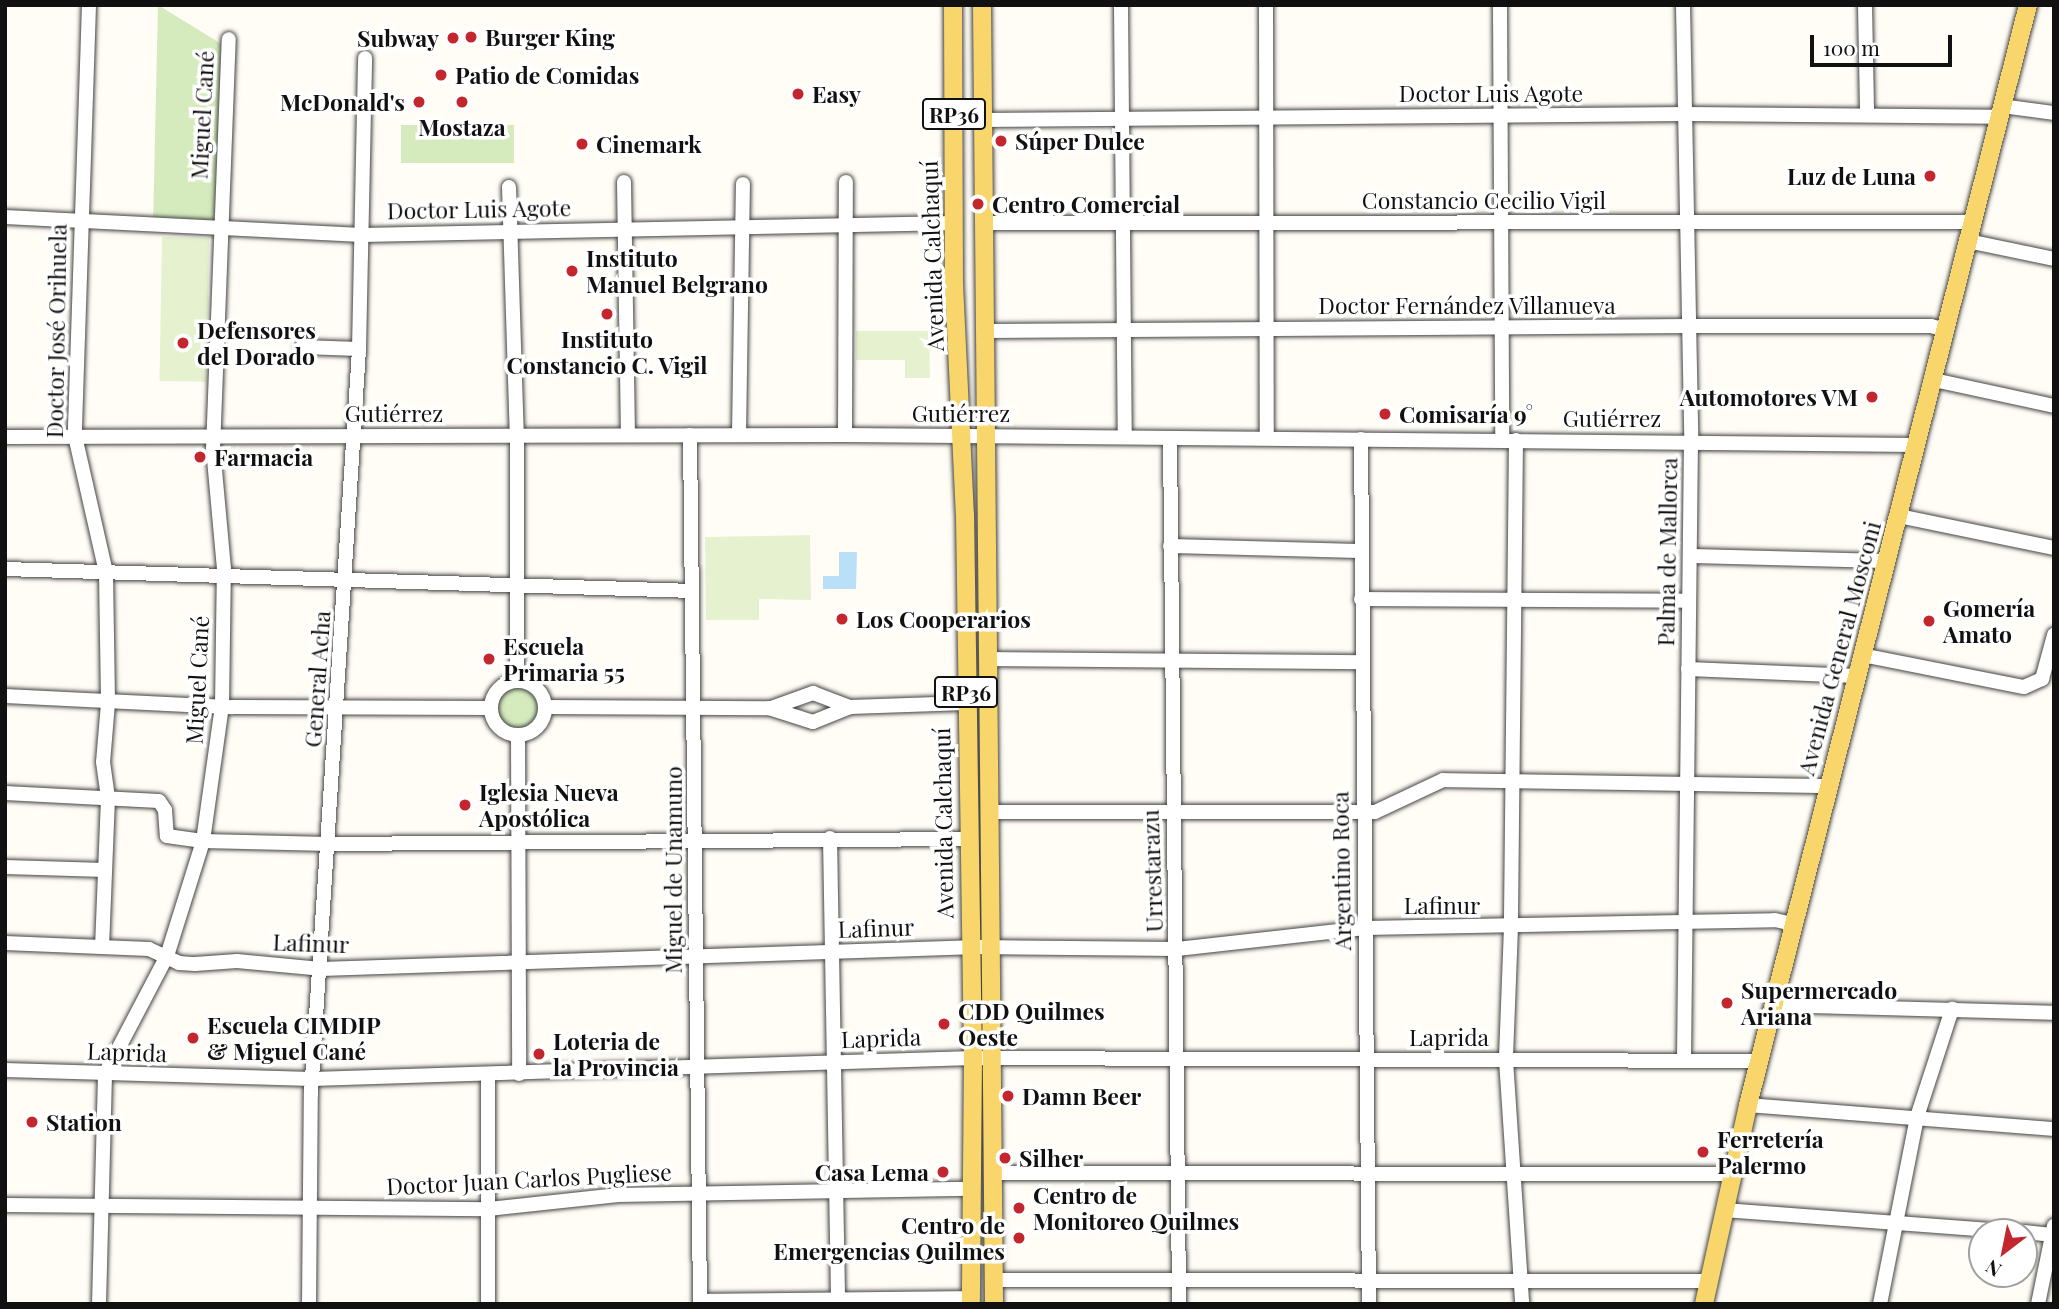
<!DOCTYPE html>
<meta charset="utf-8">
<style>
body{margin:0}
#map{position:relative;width:2059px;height:1309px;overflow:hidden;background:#fffdf5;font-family:"Playfair Display",serif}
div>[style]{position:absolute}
.green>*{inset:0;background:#d5ebbd;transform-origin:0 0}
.round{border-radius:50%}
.pitch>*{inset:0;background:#e6f2cf;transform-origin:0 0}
.water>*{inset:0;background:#b9e0f7}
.roads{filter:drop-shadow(0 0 2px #444) drop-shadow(0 0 2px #444)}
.minor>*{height:14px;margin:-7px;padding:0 7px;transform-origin:7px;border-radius:7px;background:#fff}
.minor>.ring{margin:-7px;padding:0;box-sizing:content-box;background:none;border:14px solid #fff;border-radius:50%}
.major>*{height:18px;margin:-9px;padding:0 9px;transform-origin:9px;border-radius:9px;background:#f9d66b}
.dots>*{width:19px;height:19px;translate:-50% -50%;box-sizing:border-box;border:4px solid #fff;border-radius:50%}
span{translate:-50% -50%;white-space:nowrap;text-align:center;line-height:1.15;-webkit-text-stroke:7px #fff;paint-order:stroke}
.shield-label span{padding:2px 5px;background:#fff;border:2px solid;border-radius:5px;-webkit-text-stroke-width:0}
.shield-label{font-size:21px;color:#111;font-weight:700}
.poi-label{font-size:23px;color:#111;font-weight:700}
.left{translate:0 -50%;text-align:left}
.right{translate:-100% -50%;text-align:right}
.street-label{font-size:23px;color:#111}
.frame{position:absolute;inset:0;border:7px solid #111;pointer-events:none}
.north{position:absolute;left:1968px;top:1218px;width:70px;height:70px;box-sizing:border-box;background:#fff;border:2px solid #a0a0a0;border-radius:50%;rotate:212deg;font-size:19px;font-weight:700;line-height:28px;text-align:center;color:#111}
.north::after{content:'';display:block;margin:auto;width:24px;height:32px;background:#c4262e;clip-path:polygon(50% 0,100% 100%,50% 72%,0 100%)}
.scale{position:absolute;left:1810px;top:35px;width:142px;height:32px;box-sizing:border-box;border:4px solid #111;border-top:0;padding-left:9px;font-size:21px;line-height:24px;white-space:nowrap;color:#111;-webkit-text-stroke:5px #fff;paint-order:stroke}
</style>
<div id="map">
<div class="green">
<div style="clip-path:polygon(158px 5px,228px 48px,219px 228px,153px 225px)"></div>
<div style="left:514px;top:125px;width:38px;height:113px;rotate:90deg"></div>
<div class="round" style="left:494px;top:685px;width:46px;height:46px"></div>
</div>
<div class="pitch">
<div style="left:162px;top:237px;width:47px;height:144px;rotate:1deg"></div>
<div style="clip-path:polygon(856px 331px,929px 331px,930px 378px,905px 378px,905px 360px,856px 360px)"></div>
<div style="clip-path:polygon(810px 535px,811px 600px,759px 599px,759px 620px,706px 620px,705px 537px)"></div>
</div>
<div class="water">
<div style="clip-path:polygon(839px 552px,857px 552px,856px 589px,823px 589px,823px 576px,839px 576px)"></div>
</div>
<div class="roads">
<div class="minor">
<div style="left:89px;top:5px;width:431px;rotate:91.9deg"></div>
<div style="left:75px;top:436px;width:140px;rotate:77.2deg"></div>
<div style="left:106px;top:573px;width:130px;rotate:89.1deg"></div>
<div style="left:108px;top:703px;width:59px;rotate:94.8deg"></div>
<div style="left:103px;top:762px;width:36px;rotate:82deg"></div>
<div style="left:108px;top:798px;width:149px;rotate:92.3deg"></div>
<div style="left:1121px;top:5px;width:432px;rotate:89.5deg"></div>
<div style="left:1266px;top:5px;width:432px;rotate:89.9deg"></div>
<div style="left:1500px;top:5px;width:435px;rotate:89.7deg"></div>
<div style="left:1683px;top:5px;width:436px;rotate:88.9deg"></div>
<div style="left:1691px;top:441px;width:617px;rotate:90.65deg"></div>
<div style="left:1865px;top:5px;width:109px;rotate:88.9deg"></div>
<div style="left:2002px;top:106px;width:52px;rotate:7.7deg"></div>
<div style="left:982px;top:120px;width:705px;rotate:-0.49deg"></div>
<div style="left:1687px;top:114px;width:313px;rotate:0.5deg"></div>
<div style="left:624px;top:182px;width:253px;rotate:89.1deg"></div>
<div style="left:509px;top:187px;width:248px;rotate:88.2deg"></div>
<div style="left:517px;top:435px;width:245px;rotate:90deg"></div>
<div style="left:5px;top:217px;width:357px;rotate:2.9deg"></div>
<div style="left:362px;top:235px;width:593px;rotate:-1.16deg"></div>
<div style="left:983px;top:223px;width:990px;rotate:-0.06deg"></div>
<div style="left:1968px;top:241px;width:88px;rotate:11.8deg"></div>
<div style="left:987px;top:331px;width:702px;rotate:-0.41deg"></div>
<div style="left:1689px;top:326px;width:242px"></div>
<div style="left:1931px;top:326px;width:16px;rotate:15deg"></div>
<div style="left:302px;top:347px;width:57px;rotate:2deg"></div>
<div style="left:1934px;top:380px;width:123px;rotate:12.2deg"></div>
<div style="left:739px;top:434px;width:250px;rotate:-89.1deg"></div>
<div style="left:690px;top:435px;width:869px;rotate:89.34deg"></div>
<div style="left:845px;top:435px;width:253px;rotate:-89.8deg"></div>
<div style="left:5px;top:437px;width:840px;rotate:-0.14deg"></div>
<div style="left:845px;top:435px;width:1072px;rotate:0.53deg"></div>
<div style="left:1170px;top:438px;width:866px;rotate:89.4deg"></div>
<div style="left:1361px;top:439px;width:865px;rotate:89.47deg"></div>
<div style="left:1516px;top:440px;width:487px;rotate:90.6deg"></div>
<div style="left:1511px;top:927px;width:133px;rotate:92.2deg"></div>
<div style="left:1506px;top:1060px;width:245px;rotate:86.2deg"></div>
<div style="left:1899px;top:516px;width:158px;rotate:11.7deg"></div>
<div style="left:1170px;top:546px;width:191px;rotate:1.5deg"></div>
<div style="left:1690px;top:556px;width:197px;rotate:1.5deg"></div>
<div style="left:5px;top:569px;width:687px;rotate:1.83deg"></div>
<div style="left:1361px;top:599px;width:328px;rotate:0.3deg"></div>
<div style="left:1862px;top:655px;width:165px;rotate:11.2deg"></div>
<div style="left:2024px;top:687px;width:20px;rotate:-24deg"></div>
<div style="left:2042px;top:679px;width:46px;rotate:-74.7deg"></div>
<div style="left:989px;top:659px;width:372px;rotate:0.5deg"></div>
<div style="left:1688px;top:669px;width:169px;rotate:2.4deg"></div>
<div class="ring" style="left:491px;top:681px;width:40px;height:40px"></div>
<div style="left:5px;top:696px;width:228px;rotate:2.8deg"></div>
<div style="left:233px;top:707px;width:257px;rotate:0.2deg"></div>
<div style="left:545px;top:707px;width:224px;rotate:0.3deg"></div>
<div style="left:769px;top:708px;width:46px;rotate:17.7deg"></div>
<div style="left:813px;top:722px;width:40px;rotate:-22deg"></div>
<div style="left:771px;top:708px;width:45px;rotate:-19.7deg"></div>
<div style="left:813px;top:693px;width:40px;rotate:21deg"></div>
<div style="left:850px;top:707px;width:116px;rotate:-2deg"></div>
<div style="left:518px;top:735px;width:339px;rotate:89.8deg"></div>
<div style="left:5px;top:793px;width:154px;rotate:3deg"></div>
<div style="left:159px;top:801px;width:11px;rotate:56deg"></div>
<div style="left:165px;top:810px;width:26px;rotate:86deg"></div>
<div style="left:167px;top:836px;width:36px;rotate:8deg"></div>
<div style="left:203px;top:841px;width:126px;rotate:1.4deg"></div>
<div style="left:329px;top:844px;width:638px;rotate:-0.45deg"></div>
<div style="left:989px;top:812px;width:386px"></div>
<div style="left:1375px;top:812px;width:75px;rotate:-25.2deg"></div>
<div style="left:1443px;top:780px;width:386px;rotate:0.9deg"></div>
<div style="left:830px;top:838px;width:466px;rotate:89deg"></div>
<div style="left:5px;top:867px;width:100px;rotate:1.7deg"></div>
<div style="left:5px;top:943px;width:144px;rotate:2.4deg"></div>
<div style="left:149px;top:949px;width:33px;rotate:25deg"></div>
<div style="left:179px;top:963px;width:16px;rotate:4deg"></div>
<div style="left:195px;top:964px;width:42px;rotate:-4.1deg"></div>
<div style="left:237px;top:961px;width:84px;rotate:5.4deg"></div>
<div style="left:321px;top:969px;width:657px;rotate:-1.92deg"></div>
<div style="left:978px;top:947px;width:199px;rotate:0.6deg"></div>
<div style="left:1177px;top:949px;width:189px;rotate:-6.4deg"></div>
<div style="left:1365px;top:928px;width:410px;rotate:-1.1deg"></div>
<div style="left:1775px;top:920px;width:18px;rotate:13deg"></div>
<div style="left:1773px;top:1005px;width:281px;rotate:1.6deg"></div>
<div style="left:5px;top:1070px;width:307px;rotate:1.7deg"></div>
<div style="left:312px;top:1079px;width:661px;rotate:-1.82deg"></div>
<div style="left:973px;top:1058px;width:786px;rotate:0.22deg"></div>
<div style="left:1748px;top:1105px;width:307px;rotate:4.5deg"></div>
<div style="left:994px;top:1173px;width:737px;rotate:0.08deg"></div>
<div style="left:5px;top:1205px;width:484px;rotate:0.5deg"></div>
<div style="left:489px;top:1209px;width:130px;rotate:-6.2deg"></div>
<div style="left:618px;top:1195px;width:352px;rotate:-1deg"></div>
<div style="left:1724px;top:1210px;width:297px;rotate:4.3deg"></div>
<div style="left:2024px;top:1232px;width:30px;rotate:6deg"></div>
<div style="left:995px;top:1280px;width:714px;rotate:0.08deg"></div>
<div style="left:700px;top:1301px;width:271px;rotate:-0.6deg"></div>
<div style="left:99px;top:1304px;width:230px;rotate:-88.5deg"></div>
<div style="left:105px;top:1074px;width:133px;rotate:-62.3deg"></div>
<div style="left:167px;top:956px;width:121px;rotate:-72.6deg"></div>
<div style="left:203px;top:841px;width:136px;rotate:-82deg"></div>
<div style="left:222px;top:706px;width:137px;rotate:-89.2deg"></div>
<div style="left:224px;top:569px;width:121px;rotate:-95.2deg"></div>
<div style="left:213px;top:449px;width:410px;rotate:-87.8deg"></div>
<div style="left:309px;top:1304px;width:210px;rotate:-89.5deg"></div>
<div style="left:311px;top:1094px;width:747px;rotate:-86.31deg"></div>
<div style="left:359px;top:349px;width:291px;rotate:-88.8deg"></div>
<div style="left:488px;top:1304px;width:229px;rotate:-90deg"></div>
<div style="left:1880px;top:1304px;width:191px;rotate:-78.8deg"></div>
<div style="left:1917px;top:1117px;width:114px;rotate:-72deg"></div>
<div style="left:2038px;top:1304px;width:80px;rotate:-78.4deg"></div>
</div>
<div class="major">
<div style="left:953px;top:5px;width:279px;rotate:89.8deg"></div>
<div style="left:954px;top:284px;width:230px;rotate:87.3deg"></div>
<div style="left:965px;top:514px;width:544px;rotate:89.16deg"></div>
<div style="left:973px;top:1058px;width:246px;rotate:90.5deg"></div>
<div style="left:982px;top:5px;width:1299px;rotate:89.47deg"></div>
<div style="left:1704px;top:1304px;width:204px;rotate:-77.5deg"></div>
<div style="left:1748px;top:1105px;width:1135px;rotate:-75.72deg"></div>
</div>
</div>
<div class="dots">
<div style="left:471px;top:37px;background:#c4262e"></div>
<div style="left:453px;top:38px;background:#c4262e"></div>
<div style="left:441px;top:75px;background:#c4262e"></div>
<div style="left:798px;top:94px;background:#c4262e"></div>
<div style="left:419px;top:102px;background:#c4262e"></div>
<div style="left:462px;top:102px;background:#c4262e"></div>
<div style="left:1001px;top:141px;background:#c4262e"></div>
<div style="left:582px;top:144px;background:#c4262e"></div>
<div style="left:1930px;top:176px;background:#c4262e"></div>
<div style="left:978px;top:204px;background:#c4262e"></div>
<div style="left:572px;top:271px;background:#c4262e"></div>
<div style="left:607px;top:314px;background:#c4262e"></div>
<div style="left:183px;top:343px;background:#c4262e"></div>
<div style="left:1872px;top:397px;background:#c4262e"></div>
<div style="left:1385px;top:414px;background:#c4262e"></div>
<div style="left:200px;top:457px;background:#c4262e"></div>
<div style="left:842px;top:619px;background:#c4262e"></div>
<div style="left:1929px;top:621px;background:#c4262e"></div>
<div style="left:489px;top:659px;background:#c4262e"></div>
<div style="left:465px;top:805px;background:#c4262e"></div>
<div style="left:1727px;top:1003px;background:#c4262e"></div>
<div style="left:944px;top:1024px;background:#c4262e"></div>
<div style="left:193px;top:1038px;background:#c4262e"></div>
<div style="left:539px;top:1054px;background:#c4262e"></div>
<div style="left:1008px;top:1096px;background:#c4262e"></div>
<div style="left:32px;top:1122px;background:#c4262e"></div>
<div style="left:1703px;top:1152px;background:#c4262e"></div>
<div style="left:1005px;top:1158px;background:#c4262e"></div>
<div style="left:943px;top:1172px;background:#c4262e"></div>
<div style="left:1019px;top:1208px;background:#c4262e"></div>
<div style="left:1019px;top:1238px;background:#c4262e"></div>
</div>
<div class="shield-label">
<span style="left:954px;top:114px">RP36</span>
<span style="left:966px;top:692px">RP36</span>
</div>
<div class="poi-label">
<span class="left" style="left:485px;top:37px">Burger King</span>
<span class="right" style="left:439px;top:38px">Subway</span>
<span class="left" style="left:455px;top:75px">Patio de Comidas</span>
<span class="left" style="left:812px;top:94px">Easy</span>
<span class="right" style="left:405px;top:102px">McDonald's</span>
<span style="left:462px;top:127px">Mostaza</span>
<span class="left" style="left:1015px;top:141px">Súper Dulce</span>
<span class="left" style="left:596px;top:144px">Cinemark</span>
<span class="right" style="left:1916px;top:176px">Luz de Luna</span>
<span class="left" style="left:992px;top:204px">Centro Comercial</span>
<span class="left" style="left:586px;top:271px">Instituto<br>Manuel Belgrano</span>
<span class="left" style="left:197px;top:343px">Defensores<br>del Dorado</span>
<span style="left:607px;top:352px">Instituto<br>Constancio C. Vigil</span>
<span class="right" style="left:1858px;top:397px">Automotores VM</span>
<span class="left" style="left:1399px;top:414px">Comisaría 9°</span>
<span class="left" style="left:214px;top:457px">Farmacia</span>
<span class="left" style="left:1943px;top:621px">Gomería<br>Amato</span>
<span class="left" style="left:856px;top:619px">Los Cooperarios</span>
<span class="left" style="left:503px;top:659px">Escuela<br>Primaria 55</span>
<span class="left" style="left:479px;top:805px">Iglesia Nueva<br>Apostólica</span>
<span class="left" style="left:1741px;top:1003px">Supermercado<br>Ariana</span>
<span class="left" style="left:958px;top:1024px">CDD Quilmes<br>Oeste</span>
<span class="left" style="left:207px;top:1038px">Escuela CIMDIP<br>&amp; Miguel Cané</span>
<span class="left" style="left:553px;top:1054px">Loteria de<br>la Provincia</span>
<span class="left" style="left:1022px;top:1096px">Damn Beer</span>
<span class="left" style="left:46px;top:1122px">Station</span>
<span class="left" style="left:1717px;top:1152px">Ferretería<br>Palermo</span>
<span class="left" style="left:1019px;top:1158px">Silher</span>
<span class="right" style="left:929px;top:1172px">Casa Lema</span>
<span class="left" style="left:1033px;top:1208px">Centro de<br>Monitoreo Quilmes</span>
<span class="right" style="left:1005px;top:1238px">Centro de<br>Emergencias Quilmes</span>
</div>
<div class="street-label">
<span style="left:1491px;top:93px">Doctor Luis Agote</span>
<span style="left:202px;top:115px;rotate:-87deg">Miguel Cané</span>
<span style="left:1484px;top:200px">Constancio Cecilio Vigil</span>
<span style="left:479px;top:209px;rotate:-1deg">Doctor Luis Agote</span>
<span style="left:932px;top:256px;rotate:-92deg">Avenida Calchaquí</span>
<span style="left:1467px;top:305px">Doctor Fernández Villanueva</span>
<span style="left:56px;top:331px;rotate:-89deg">Doctor José Orihuela</span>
<span style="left:394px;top:413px">Gutiérrez</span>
<span style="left:961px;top:413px">Gutiérrez</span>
<span style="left:1612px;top:418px">Gutiérrez</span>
<span style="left:1667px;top:552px;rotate:-89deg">Palma de Mallorca</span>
<span style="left:1839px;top:648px;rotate:-75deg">Avenida General Mosconi</span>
<span style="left:317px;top:679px;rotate:-86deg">General Acha</span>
<span style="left:197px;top:680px;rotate:-87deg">Miguel Cané</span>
<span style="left:943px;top:823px;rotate:-91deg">Avenida Calchaquí</span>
<span style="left:673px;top:870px;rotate:-90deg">Miguel de Unamuno</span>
<span style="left:1152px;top:871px;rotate:-92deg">Urrestarazu</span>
<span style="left:1341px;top:871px;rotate:-91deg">Argentino Roca</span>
<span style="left:1442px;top:905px">Lafinur</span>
<span style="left:876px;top:928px;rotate:-2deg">Lafinur</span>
<span style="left:311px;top:943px;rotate:2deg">Lafinur</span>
<span style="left:1449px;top:1037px">Laprida</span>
<span style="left:881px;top:1038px;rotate:-2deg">Laprida</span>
<span style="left:127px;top:1052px;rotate:2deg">Laprida</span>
<span style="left:529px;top:1179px;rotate:-3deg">Doctor Juan Carlos Pugliese</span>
</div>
<div class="frame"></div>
<div class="north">N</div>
<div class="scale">100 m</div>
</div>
